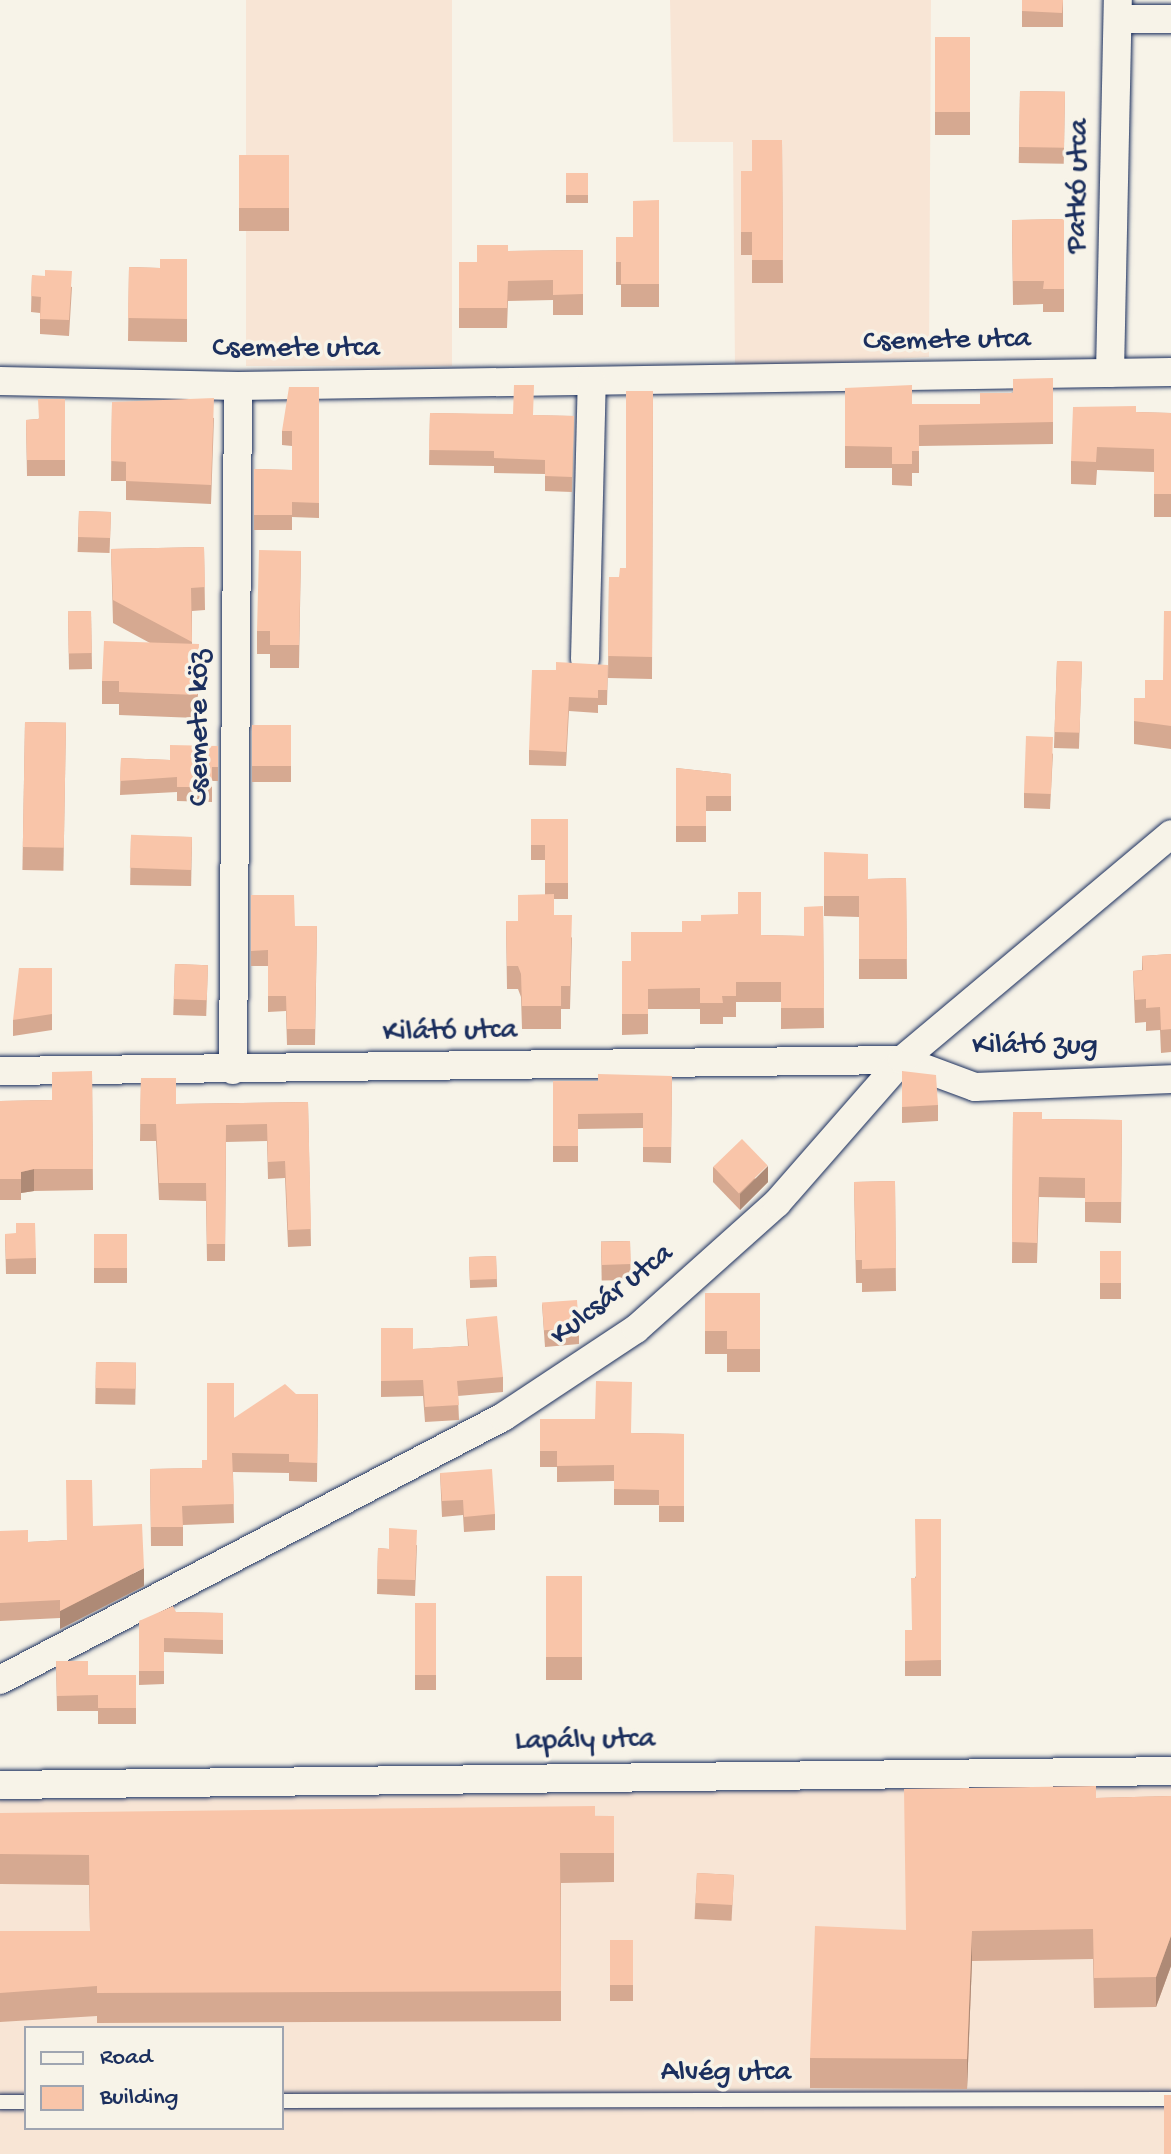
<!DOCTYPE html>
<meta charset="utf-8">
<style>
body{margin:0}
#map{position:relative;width:1171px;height:2154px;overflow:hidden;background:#f7f3e8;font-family:"Gochi Hand",sans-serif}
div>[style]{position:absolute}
.built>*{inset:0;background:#f8e5d5;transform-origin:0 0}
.roads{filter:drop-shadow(0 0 2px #1b2f5e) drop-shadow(0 0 2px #1b2f5e)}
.service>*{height:14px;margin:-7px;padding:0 7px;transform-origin:7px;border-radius:7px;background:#f7f3e8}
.minor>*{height:28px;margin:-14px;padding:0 14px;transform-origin:14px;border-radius:14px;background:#f7f3e8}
.wall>*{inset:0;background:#d6a991;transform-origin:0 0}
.shaded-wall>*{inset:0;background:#ae8a76}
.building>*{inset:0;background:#f9c5a9;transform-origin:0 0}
span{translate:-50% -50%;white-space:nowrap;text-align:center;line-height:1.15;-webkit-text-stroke:7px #f7f3e8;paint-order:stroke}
.street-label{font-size:30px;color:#1b2f5e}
.legend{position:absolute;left:24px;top:2026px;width:260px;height:104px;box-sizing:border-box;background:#f7f3e8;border:2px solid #9fa5b1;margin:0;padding:10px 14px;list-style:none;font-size:24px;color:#1b2f5e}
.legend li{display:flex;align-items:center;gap:16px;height:40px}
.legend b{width:40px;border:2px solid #9fa5b1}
</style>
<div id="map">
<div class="built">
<div style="left:246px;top:0;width:206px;height:366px"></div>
<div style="clip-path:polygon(670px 0,931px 0,929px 357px,735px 368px,733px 142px,673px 142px)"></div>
<div style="clip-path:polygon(evenodd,1171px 1786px,1171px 2154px,0 2154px,0 1800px,1171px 1786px,26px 2028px,282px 2028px,282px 2128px,26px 2128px,26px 2028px)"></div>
</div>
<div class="roads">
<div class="service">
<div style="left:282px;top:2101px;width:889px;rotate:-0.13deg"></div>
<div style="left:0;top:2102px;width:26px"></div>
</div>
<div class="minor">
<div style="left:1118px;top:19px;width:53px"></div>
<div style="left:1110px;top:373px;width:373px;rotate:-88.8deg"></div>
<div style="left:0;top:381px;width:238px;rotate:1.2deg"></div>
<div style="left:238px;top:386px;width:933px;rotate:-0.86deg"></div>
<div style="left:585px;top:659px;width:277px;rotate:-88.6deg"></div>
<div style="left:233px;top:1070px;width:684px;rotate:-89.58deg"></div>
<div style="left:0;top:1071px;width:902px;rotate:-0.7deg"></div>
<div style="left:902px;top:1060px;width:78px;rotate:20.3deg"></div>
<div style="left:975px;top:1087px;width:196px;rotate:-2.3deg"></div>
<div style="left:0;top:1680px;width:568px;rotate:-27.6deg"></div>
<div style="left:503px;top:1417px;width:159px;rotate:-33.5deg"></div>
<div style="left:636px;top:1329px;width:189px;rotate:-41.8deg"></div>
<div style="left:777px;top:1203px;width:190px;rotate:-48.8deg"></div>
<div style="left:902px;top:1060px;width:351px;rotate:-40deg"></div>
<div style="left:0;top:1785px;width:1171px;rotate:-0.68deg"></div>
</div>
</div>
<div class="wall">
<div style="left:1022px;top:0;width:41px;height:27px"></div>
<div style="left:935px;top:37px;width:35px;height:98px"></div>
<div style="left:1020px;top:91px;width:45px;height:72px;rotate:1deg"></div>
<div style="clip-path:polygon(782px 140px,783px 283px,752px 283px,752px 255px,741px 255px,741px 171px,752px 171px)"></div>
<div style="left:239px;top:155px;width:50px;height:76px"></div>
<div style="left:566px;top:173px;width:22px;height:30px"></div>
<div style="clip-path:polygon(659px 200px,659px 307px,621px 307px,621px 285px,616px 285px,616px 237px,633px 237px)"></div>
<div style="clip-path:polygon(1064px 219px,1064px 312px,1043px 312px,1043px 304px,1013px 305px,1012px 220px)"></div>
<div style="clip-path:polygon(583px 250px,583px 315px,553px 315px,553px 300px,508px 301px,507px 328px,459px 328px,459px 262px,477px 262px,508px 251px)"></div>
<div style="clip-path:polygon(187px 259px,187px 342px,128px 341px,129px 267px,160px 268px)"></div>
<div style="clip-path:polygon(32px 275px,72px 287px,69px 336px,40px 334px,40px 313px,31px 312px)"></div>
<div style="clip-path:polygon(1053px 378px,1053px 444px,919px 446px,919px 473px,912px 473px,912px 486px,892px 485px,892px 468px,845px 468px,845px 388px,912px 404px,980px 404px)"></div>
<div style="clip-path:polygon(319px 387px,319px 518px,292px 517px,292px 530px,254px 530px,254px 469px,292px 470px,292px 446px,282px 445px,282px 431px)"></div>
<div style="clip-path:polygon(653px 391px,652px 679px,608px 678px,609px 577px,619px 577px,626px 568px)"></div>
<div style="clip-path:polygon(65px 399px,65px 476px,27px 476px,26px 420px,38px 419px)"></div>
<div style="clip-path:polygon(112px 402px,214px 418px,211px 504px,126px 500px,126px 481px,111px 481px)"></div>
<div style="clip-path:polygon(1136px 412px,1171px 413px,1171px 517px,1154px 517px,1154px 472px,1097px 470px,1096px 485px,1071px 484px,1071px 461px)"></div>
<div style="clip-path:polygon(430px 413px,574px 416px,572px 492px,545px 491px,545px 474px,494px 473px,494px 466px,429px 465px)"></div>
<div style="left:79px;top:511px;width:32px;height:41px;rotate:2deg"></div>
<div style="clip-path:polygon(204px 547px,205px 610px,192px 611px,192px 644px,199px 668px,197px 718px,119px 715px,119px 704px,102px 704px,102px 681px,150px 643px,113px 623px,111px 549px)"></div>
<div style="clip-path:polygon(301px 551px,299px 668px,270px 668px,270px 654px,257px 654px,257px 631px)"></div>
<div style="left:91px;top:611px;width:58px;height:23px;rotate:89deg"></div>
<div style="clip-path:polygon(1171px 611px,1171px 749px,1134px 744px,1134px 698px,1145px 698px,1163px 680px)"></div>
<div style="left:1057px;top:661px;width:25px;height:87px;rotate:2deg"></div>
<div style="clip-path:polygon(608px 665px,607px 705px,598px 705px,598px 713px,569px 711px,566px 766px,529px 765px,529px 750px,556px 670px)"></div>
<div style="left:25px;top:722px;width:41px;height:148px;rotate:1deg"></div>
<div style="left:252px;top:725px;width:39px;height:57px"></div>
<div style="clip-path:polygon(218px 746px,218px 781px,212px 781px,212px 802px,177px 801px,177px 792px,120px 795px,121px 758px,170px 760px)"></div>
<div style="clip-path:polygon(1053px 753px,1050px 809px,1024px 808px,1024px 793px)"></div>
<div style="clip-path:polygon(676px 768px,731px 774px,731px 811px,706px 811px,706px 842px,676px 842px)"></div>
<div style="clip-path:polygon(531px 819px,568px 819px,568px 899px,554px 899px,554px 915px,572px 938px,570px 1009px,561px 1009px,561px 1029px,522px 1029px,521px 997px,518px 989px,507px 989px,506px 921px,518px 921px,545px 895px,545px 860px,531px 860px)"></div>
<div style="left:192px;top:837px;width:49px;height:61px;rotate:91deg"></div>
<div style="clip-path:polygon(824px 852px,868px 879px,906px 878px,907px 979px,859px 979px,859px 917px,824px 916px)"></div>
<div style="clip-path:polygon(251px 895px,295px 926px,317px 926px,315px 1045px,287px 1045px,286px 1011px,268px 1012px,268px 966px,251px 966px)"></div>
<div style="clip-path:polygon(823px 906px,824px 1028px,781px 1029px,781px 1002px,736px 1002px,736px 1017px,723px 1017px,723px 1024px,700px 1024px,700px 1009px,648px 1009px,648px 1034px,622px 1035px,622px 961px,631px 961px,761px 935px,804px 936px)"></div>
<div style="clip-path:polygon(1171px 954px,1171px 1052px,1161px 1053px,1160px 1030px,1146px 1031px,1146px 1022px,1135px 1023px,1133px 971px,1142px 970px,1142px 956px)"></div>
<div style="left:175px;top:964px;width:33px;height:51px;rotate:2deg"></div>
<div style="clip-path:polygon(52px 968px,52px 1030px,13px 1036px,13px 1020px)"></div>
<div style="clip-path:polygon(92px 1071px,93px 1190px,34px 1191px,21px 1193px,21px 1200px,0 1200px,0 1101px,52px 1100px)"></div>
<div style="clip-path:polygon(902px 1071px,938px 1105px,938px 1121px,902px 1123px)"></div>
<div style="clip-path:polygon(672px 1076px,671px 1163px,643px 1162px,643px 1128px,578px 1129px,578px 1162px,553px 1162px,553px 1081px,598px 1081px)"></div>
<div style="clip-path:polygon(141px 1078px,176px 1104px,308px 1102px,311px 1246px,288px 1247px,285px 1178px,268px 1179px,267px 1141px,226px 1142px,225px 1261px,207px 1261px,206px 1201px,159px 1200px,156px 1141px,140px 1141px)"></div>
<div style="clip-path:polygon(1013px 1112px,1042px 1119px,1122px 1120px,1121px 1223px,1085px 1222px,1085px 1198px,1039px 1197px,1037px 1263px,1012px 1263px)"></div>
<div style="clip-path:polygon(713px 1167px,768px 1182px,740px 1210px,713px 1182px)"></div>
<div style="clip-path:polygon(895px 1181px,896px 1291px,862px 1292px,862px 1283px,856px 1283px,854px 1182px)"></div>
<div style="clip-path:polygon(5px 1234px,36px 1258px,36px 1274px,6px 1274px)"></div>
<div style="left:94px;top:1234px;width:33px;height:49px"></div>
<div style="left:630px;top:1241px;width:39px;height:29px;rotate:89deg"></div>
<div style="left:1100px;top:1251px;width:21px;height:48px"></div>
<div style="left:496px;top:1256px;width:31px;height:27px;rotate:88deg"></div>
<div style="clip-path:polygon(705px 1293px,760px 1293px,760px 1372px,727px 1372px,727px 1354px,705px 1354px)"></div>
<div style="clip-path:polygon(542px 1304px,579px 1328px,579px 1344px,545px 1347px)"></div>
<div style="clip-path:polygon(466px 1319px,503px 1377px,503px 1392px,458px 1396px,459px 1420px,425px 1422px,423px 1396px,381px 1397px,381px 1328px,413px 1349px,468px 1346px)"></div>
<div style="left:96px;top:1362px;width:40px;height:42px;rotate:1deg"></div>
<div style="clip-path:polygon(296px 1394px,318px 1394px,317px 1482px,289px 1481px,289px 1473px,233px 1472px,234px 1523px,183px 1525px,183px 1546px,151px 1546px,150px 1469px,202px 1468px,234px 1418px)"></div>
<div style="clip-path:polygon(540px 1419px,632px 1433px,684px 1434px,684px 1522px,659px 1522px,659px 1505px,614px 1505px,614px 1481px,557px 1482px,557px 1467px,540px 1467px)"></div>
<div style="clip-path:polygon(440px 1473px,495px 1514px,495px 1530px,464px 1532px,463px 1515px,442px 1517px)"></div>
<div style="clip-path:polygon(941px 1519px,941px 1676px,905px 1676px,905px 1630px,912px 1630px,915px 1578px)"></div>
<div style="clip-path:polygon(93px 1526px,144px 1586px,60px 1629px,60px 1618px,0 1621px,0 1531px,28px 1542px,67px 1540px)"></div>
<div style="clip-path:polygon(417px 1545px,415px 1596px,377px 1594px,378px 1548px,389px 1549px)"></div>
<div style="left:546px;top:1576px;width:36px;height:104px"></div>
<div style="left:415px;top:1603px;width:21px;height:87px"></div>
<div style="clip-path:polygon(176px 1612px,223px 1613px,223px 1654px,164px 1652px,164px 1684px,139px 1685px,139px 1621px)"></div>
<div style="clip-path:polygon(56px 1661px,88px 1675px,136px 1675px,136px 1724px,98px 1724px,98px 1711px,57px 1711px)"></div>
<div style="clip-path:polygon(1171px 1796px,1171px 1966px,1156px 2007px,1094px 2008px,1093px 1959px,972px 1961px,967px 2089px,810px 2088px,810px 2058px,906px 1930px,1096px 1798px)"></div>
<div style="clip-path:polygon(0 1813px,614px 1816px,614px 1882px,561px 1883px,561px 2021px,97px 2023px,97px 2016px,0 2022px,0 1931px,90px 1931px,89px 1885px,0 1884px)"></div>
<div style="left:697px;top:1873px;width:37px;height:46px;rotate:3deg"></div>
<div style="left:610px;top:1940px;width:23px;height:61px"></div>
</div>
<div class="shaded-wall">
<div style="clip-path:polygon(768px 1166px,768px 1182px,740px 1210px,740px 1194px)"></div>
<div style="clip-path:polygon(34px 1169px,34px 1191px,21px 1193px,21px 1172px)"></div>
<div style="clip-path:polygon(144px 1568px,144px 1586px,60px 1629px,60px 1611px)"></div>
<div style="clip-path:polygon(972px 1931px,972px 1961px,967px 2089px,967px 2059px)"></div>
<div style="clip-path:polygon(1171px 1936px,1171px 1966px,1156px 2007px,1156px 1977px)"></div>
</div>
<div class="building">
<div style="clip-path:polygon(1022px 0,1063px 0,1062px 13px,1022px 11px)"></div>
<div style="left:935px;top:37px;width:35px;height:75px"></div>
<div style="left:1020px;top:91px;width:45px;height:56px;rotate:1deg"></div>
<div style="clip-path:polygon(752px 140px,782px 140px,783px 260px,752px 260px,752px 232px,741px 232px,741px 171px,752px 171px)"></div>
<div style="left:239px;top:155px;width:50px;height:53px"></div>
<div style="left:566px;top:173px;width:22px;height:22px"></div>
<div style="clip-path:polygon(659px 200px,659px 284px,621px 284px,621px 262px,616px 262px,616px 237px,633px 237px,633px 201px)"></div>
<div style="clip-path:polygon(1064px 219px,1064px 289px,1043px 289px,1044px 281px,1013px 281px,1012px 220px)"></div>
<div style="clip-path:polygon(477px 245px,508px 245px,508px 251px,583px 250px,583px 294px,553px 295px,553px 280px,508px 281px,507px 308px,459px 308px,459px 262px,477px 262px)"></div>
<div style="clip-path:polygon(160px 259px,187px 259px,187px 319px,128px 318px,129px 267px,160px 268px)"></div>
<div style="clip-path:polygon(45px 270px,72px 271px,69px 320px,40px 319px,41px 297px,31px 296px,32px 275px,45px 276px)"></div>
<div style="clip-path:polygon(1053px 378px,1053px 422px,919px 425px,919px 451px,912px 451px,912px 464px,892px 464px,892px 447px,845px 446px,845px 388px,912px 385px,912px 404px,980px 404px,980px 393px,1013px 393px,1013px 379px)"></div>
<div style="clip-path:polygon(514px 385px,534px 385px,533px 415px,574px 416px,572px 477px,545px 476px,545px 460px,494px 458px,494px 451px,429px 450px,430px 413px,513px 414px)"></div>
<div style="clip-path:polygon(289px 387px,319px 387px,319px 503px,292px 502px,292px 515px,254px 515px,254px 469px,292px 470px,292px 431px,282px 431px)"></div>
<div style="clip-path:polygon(626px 391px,653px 391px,652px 657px,608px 656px,609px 577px,619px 577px,620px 568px,626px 568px)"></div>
<div style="clip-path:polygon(214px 398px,211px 485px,126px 481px,126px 462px,111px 461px,112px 402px)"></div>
<div style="clip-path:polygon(38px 399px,65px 399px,65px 460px,27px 460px,26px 420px,39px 419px)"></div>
<div style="clip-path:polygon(1136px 406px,1136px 412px,1171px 413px,1171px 494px,1154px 494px,1154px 449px,1097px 447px,1096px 462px,1071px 461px,1073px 407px)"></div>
<div style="left:79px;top:511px;width:32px;height:26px;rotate:2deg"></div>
<div style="clip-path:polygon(204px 547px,205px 587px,191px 588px,192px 642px,113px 600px,111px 549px)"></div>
<div style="clip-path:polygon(259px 550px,301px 551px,299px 645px,270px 645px,270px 631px,257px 631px)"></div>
<div style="left:91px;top:611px;width:42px;height:23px;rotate:89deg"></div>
<div style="clip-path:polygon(1164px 611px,1171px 611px,1171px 726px,1134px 721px,1134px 698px,1145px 698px,1145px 680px,1163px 680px)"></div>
<div style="clip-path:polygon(104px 641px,199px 644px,197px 695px,119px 692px,119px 681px,102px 681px)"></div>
<div style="left:1057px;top:661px;width:25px;height:71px;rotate:2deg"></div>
<div style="clip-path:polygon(556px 662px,608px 665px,607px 690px,598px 690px,598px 698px,569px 697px,566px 752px,529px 750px,532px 670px,556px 670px)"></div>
<div style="left:25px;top:722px;width:41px;height:125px;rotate:1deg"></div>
<div style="left:252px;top:725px;width:39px;height:41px"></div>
<div style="left:1026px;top:736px;width:27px;height:57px;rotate:2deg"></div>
<div style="clip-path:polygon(170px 745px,218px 746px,218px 767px,212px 767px,212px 787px,177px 787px,177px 777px,120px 781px,121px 758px,170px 760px)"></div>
<div style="clip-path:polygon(676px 768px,731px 774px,731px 796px,706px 796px,706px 826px,676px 826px)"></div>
<div style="clip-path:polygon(531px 819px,568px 819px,568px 883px,545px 883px,545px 845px,531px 845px)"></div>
<div style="left:192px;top:837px;width:33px;height:61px;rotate:92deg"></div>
<div style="clip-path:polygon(824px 852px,868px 854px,868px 879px,906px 878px,907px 959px,859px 959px,859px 896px,824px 896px)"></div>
<div style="clip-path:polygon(738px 892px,761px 892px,761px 935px,804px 936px,804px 907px,823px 906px,824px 1008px,781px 1008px,781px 982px,736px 982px,736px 996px,722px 996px,723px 1003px,700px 1003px,700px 988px,648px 989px,648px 1014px,622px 1014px,622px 961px,631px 961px,631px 932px,682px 932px,682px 921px,701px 921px,701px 915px,738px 914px)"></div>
<div style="clip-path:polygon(554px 894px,554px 915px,572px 915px,570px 986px,561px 986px,561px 1006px,522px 1006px,521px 974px,518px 966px,507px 966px,506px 921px,518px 921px,518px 895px)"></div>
<div style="clip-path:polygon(251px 895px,294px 895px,295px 926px,317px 926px,315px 1029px,287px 1029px,286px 996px,268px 996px,268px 950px,251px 951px)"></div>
<div style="clip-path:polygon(1171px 954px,1171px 1029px,1161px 1030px,1160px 1007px,1146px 1008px,1146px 999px,1135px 1000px,1133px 971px,1143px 970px,1142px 956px)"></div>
<div style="left:175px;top:964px;width:33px;height:35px;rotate:2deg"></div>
<div style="clip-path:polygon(19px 968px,52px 968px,52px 1014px,13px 1020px)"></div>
<div style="clip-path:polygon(92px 1071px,93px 1169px,34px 1169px,21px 1172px,21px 1179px,0 1179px,0 1101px,52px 1100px,52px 1072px)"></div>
<div style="clip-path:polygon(902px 1071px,936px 1075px,938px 1105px,902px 1107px)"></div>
<div style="clip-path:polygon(598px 1074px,672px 1076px,671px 1147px,643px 1147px,643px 1113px,578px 1114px,578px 1146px,553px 1146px,553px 1081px,598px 1081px)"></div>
<div style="clip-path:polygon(141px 1078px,176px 1078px,176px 1104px,308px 1102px,311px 1229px,288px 1230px,285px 1161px,268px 1162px,267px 1124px,226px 1125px,225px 1244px,207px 1244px,206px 1183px,159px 1183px,156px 1124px,140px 1124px)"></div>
<div style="clip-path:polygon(1013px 1112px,1042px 1112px,1042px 1119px,1122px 1120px,1121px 1202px,1085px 1202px,1085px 1178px,1039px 1177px,1037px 1243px,1012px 1242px)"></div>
<div style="left:742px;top:1139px;width:37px;height:40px;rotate:46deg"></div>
<div style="clip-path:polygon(895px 1181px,896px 1268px,862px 1269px,862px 1260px,856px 1260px,854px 1182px)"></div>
<div style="clip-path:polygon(16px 1223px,35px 1223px,36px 1258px,6px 1259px,5px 1234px,16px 1233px)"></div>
<div style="left:94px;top:1234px;width:33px;height:34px"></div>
<div style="left:630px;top:1241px;width:23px;height:29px;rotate:88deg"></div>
<div style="left:1100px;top:1251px;width:21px;height:32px"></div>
<div style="left:496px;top:1256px;width:23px;height:27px;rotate:88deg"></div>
<div style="clip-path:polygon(705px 1293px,760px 1293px,760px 1349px,727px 1349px,727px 1331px,705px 1331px)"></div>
<div style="left:577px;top:1300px;width:28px;height:35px;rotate:86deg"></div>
<div style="clip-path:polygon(497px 1316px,503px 1377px,457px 1381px,459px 1405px,425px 1407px,423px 1380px,381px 1381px,381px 1328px,413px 1328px,413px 1349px,469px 1346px,466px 1319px)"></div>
<div style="left:96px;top:1362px;width:40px;height:26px;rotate:1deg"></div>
<div style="clip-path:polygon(596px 1381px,632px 1382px,631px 1433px,684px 1434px,684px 1506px,659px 1506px,659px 1490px,614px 1489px,614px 1465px,557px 1466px,557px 1451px,540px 1451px,540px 1419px,595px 1419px)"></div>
<div style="clip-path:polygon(207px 1383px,234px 1383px,234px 1418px,285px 1384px,296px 1394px,318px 1394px,317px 1463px,289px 1462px,289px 1454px,232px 1453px,234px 1504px,182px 1506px,183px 1527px,151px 1527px,150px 1469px,202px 1468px,202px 1460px,207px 1460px)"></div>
<div style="clip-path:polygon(492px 1469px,495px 1514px,464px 1517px,463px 1500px,442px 1501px,440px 1473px)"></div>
<div style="clip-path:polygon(66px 1480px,92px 1480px,93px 1526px,142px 1524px,144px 1568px,60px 1611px,60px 1600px,0 1603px,0 1531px,28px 1530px,28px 1542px,67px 1540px)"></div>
<div style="clip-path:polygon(915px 1519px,941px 1519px,941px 1660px,905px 1661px,905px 1630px,912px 1630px,911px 1578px,916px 1578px)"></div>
<div style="clip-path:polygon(389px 1528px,417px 1530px,415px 1580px,377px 1579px,378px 1548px,389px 1549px)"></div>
<div style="left:546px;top:1576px;width:36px;height:81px"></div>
<div style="left:415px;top:1603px;width:21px;height:72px"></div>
<div style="clip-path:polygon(173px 1606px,176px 1612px,223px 1613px,223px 1640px,164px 1638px,164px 1671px,139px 1671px,139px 1621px)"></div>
<div style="clip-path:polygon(56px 1661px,88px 1661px,88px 1675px,136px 1675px,136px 1708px,98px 1708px,98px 1695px,57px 1696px)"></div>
<div style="clip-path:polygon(1096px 1786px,1096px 1798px,1171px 1796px,1171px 1936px,1156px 1977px,1094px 1978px,1093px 1929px,972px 1931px,967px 2059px,810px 2058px,815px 1926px,906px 1930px,904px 1789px)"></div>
<div style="clip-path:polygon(595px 1806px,595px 1816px,614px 1816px,614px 1853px,560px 1853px,561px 1991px,97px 1993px,97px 1986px,0 1993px,0 1931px,90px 1931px,89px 1855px,0 1854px,0 1813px)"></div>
<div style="left:697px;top:1873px;width:37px;height:30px;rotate:3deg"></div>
<div style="left:610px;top:1940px;width:23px;height:45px"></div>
<div style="left:1164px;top:2095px;width:7px;height:59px"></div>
</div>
<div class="street-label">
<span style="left:1080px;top:186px;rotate:-89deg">Patkó utca</span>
<span style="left:947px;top:342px;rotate:-1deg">Csemete utca</span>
<span style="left:296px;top:350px">Csemete utca</span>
<span style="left:201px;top:728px;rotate:-90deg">Csemete köz</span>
<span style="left:450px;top:1033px;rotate:-1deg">Kilátó utca</span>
<span style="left:1035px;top:1047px">Kilátó zug</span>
<span style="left:613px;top:1296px;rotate:-38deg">Kulcsár utca</span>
<span style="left:585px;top:1742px;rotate:-1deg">Lapály utca</span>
<span style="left:726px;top:2074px">Alvég utca</span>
</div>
<ul class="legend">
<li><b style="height:10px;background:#f7f3e8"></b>Road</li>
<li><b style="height:22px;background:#f9c5a9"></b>Building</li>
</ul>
</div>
